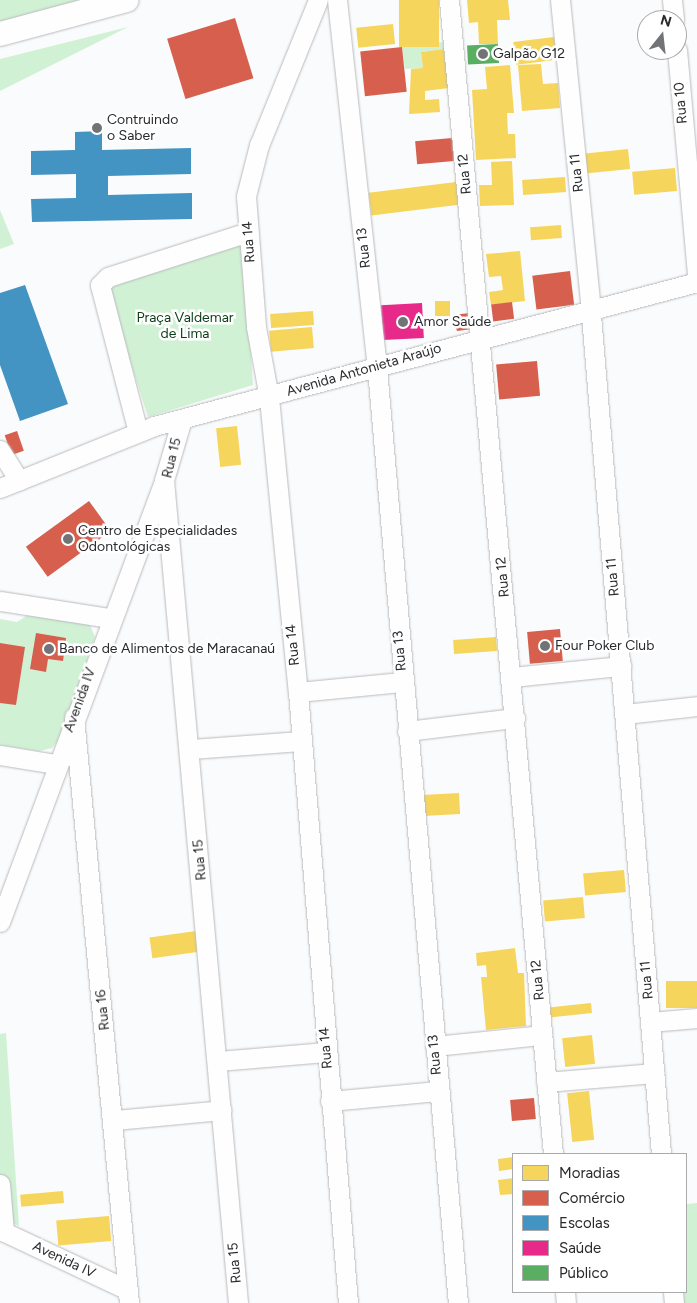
<!DOCTYPE html>
<meta charset="utf-8">
<style>
body{margin:0}
#map{position:relative;width:697px;height:1303px;overflow:hidden;background:#fafbfd;font-family:Figtree,sans-serif}
div>[style]{position:absolute}
.green>*{inset:0;background:#d1f1d5}
.homes>*{inset:0;background:#f6d55c;transform-origin:0 0}
.shops>*{inset:0;background:#d6604d;transform-origin:0 0}
.schools>*{inset:0;background:#4393c3}
.health>*{inset:0;background:#e7298a;transform-origin:0 0}
.public>*{inset:0;background:#5aae61;transform-origin:0 0}
.roads{filter:drop-shadow(0 0 1px #b9babc) drop-shadow(0 0 1px #b9babc)}
.minor>*{height:19px;margin:-9.5px;padding:0 9.5px;transform-origin:9.5px;border-radius:9.5px;background:#fefeff}
.major>*{height:24px;margin:-12px;padding:0 12px;transform-origin:12px;border-radius:12px;background:#fefeff}
.dots>*{width:14px;height:14px;translate:-50% -50%;box-sizing:border-box;border:2px solid #fff;border-radius:50%}
span{translate:-50% -50%;white-space:nowrap;text-align:center;line-height:1.15;-webkit-text-stroke:5px #fff;paint-order:stroke}
.poi-label{font-size:14px;color:#282a2d}
.left{translate:0 -50%;text-align:left}
.street-label{font-size:14px;color:#282a2d}
.park-label{font-size:14px;color:#0b3d16}
.legend{position:absolute;left:512px;top:1153px;width:175px;height:140px;box-sizing:border-box;background:#fff;border:1px solid #a9aaab;margin:0;padding:6px 9px;list-style:none;font-size:15px;color:#282a2d}
.legend li{display:flex;align-items:center;gap:10px;height:25px}
.legend b{width:25px;border:1px solid #a9aaab}
.north{position:absolute;left:637px;top:10px;width:50px;height:50px;box-sizing:border-box;background:#fff;border:1px solid #a9aaab;border-radius:50%;rotate:16deg;font-size:14px;font-weight:700;line-height:20px;text-align:center;color:#282a2d}
.north::after{content:'';display:block;margin:auto;width:18px;height:22px;background:#727376;clip-path:polygon(50% 0,100% 100%,50% 72%,0 100%)}
</style>
<div id="map">
<div class="green">
<div style="clip-path:polygon(0 0,89px 0,0 22px)"></div>
<div style="clip-path:polygon(128px 27px,0 91px,0 59px)"></div>
<div style="clip-path:polygon(443px 42px,444px 49px,421px 52px,423px 68px,405px 69px,402px 47px)"></div>
<div style="clip-path:polygon(0 210px,14px 244px,0 249px)"></div>
<div style="clip-path:polygon(239px 244px,244px 249px,253px 385px,148px 417px,107px 290px,110px 282px)"></div>
<div style="clip-path:polygon(29px 614px,89px 623px,95px 637px,59px 740px,52px 748px,39px 751px,0 745px,0 619px,17px 622px)"></div>
<div style="clip-path:polygon(6px 1033px,19px 1226px,0 1218px,0 1034px)"></div>
<div style="clip-path:polygon(697px 1203px,697px 1303px,684px 1303px,686px 1204px)"></div>
</div>
<div class="homes">
<div style="left:399px;top:0;width:40px;height:47px"></div>
<div style="clip-path:polygon(467px 0,508px 0,510px 20px,497px 20px,498px 44px,479px 44px,478px 22px,469px 23px)"></div>
<div style="left:393px;top:24px;width:20px;height:37px;rotate:84deg"></div>
<div style="left:554px;top:37px;width:23px;height:41px;rotate:83deg"></div>
<div style="clip-path:polygon(444px 49px,449px 88px,425px 91px,425px 100px,439px 99px,440px 112px,409px 114px,411px 69px,423px 68px,421px 52px)"></div>
<div style="clip-path:polygon(541px 64px,543px 84px,558px 83px,560px 108px,522px 111px,518px 65px)"></div>
<div style="clip-path:polygon(510px 65px,514px 113px,507px 113px,508px 134px,515px 134px,516px 158px,476px 160px,472px 90px,487px 89px,485px 67px)"></div>
<div style="left:628px;top:149px;width:20px;height:45px;rotate:84deg"></div>
<div style="clip-path:polygon(512px 161px,514px 205px,480px 206px,479px 185px,492px 185px,491px 162px)"></div>
<div style="left:675px;top:168px;width:23px;height:43px;rotate:85deg"></div>
<div style="left:565px;top:177px;width:15px;height:43px;rotate:86deg"></div>
<div style="left:456px;top:182px;width:23px;height:88px;rotate:83deg"></div>
<div style="left:561px;top:225px;width:13px;height:31px;rotate:86deg"></div>
<div style="clip-path:polygon(520px 251px,525px 301px,491px 305px,489px 292px,503px 290px,501px 276px,489px 277px,486px 254px)"></div>
<div style="left:435px;top:301px;width:15px;height:15px"></div>
<div style="left:313px;top:311px;width:14px;height:43px;rotate:86deg"></div>
<div style="left:312px;top:327px;width:21px;height:43px;rotate:85deg"></div>
<div style="left:237px;top:426px;width:39px;height:21px;rotate:84deg"></div>
<div style="left:496px;top:637px;width:14px;height:43px;rotate:86deg"></div>
<div style="left:459px;top:793px;width:21px;height:37px;rotate:87deg"></div>
<div style="left:624px;top:870px;width:22px;height:41px;rotate:85deg"></div>
<div style="left:583px;top:897px;width:21px;height:40px;rotate:85deg"></div>
<div style="left:196px;top:931px;width:21px;height:47px;rotate:82deg"></div>
<div style="clip-path:polygon(515px 948px,518px 973px,524px 973px,526px 1026px,486px 1030px,481px 977px,487px 977px,486px 965px,477px 966px,476px 953px)"></div>
<div style="left:697px;top:981px;width:27px;height:31px;rotate:90deg"></div>
<div style="left:591px;top:1003px;width:10px;height:45px;rotate:84deg"></div>
<div style="left:592px;top:1035px;width:29px;height:30px;rotate:84deg"></div>
<div style="left:589px;top:1091px;width:49px;height:22px;rotate:84deg"></div>
<div style="clip-path:polygon(513px 1157px,513px 1169px,499px 1171px,498px 1159px)"></div>
<div style="clip-path:polygon(513px 1178px,513px 1194px,500px 1195px,498px 1180px)"></div>
<div style="left:63px;top:1191px;width:12px;height:43px;rotate:85deg"></div>
<div style="left:109px;top:1216px;width:25px;height:53px;rotate:85deg"></div>
</div>
<div class="shops">
<div style="left:235px;top:18px;width:63px;height:71px;rotate:73deg"></div>
<div style="left:402px;top:47px;width:45px;height:42px;rotate:84deg"></div>
<div style="left:452px;top:138px;width:23px;height:37px;rotate:85deg"></div>
<div style="left:570px;top:271px;width:34px;height:38px;rotate:83deg"></div>
<div style="left:512px;top:302px;width:17px;height:21px;rotate:83deg"></div>
<div style="clip-path:polygon(470px 313px,472px 329px,457px 331px,452px 315px)"></div>
<div style="left:537px;top:361px;width:35px;height:41px;rotate:85deg"></div>
<div style="left:17px;top:431px;width:21px;height:13px;rotate:71deg"></div>
<div style="left:89px;top:501px;width:37px;height:78px;rotate:54deg"></div>
<div style="left:560px;top:629px;width:32px;height:33px;rotate:85deg"></div>
<div style="clip-path:polygon(36px 633px,66px 638px,63px 661px,48px 659px,46px 672px,30px 669px)"></div>
<div style="clip-path:polygon(0 643px,25px 647px,16px 705px,0 703px)"></div>
<div style="left:534px;top:1098px;width:21px;height:24px;rotate:85deg"></div>
</div>
<div class="schools">
<div style="clip-path:polygon(102px 131px,102px 150px,191px 148px,191px 174px,108px 176px,108px 195px,192px 193px,192px 219px,32px 222px,31px 199px,76px 198px,76px 174px,31px 175px,31px 151px,75px 150px,75px 132px)"></div>
<div style="clip-path:polygon(25px 285px,68px 404px,20px 421px,0 365px,0 293px)"></div>
</div>
<div class="health">
<div style="left:422px;top:303px;width:35px;height:41px;rotate:87deg"></div>
</div>
<div class="public">
<div style="left:498px;top:44px;width:19px;height:31px;rotate:87deg"></div>
</div>
<div class="roads">
<div class="minor">
<div style="left:318px;top:0;width:157px;rotate:112.1deg"></div>
<div style="left:259px;top:145px;width:53px;rotate:104.3deg"></div>
<div style="left:246px;top:196px;width:131px;rotate:85.6deg"></div>
<div style="left:256px;top:327px;width:72px;rotate:79.6deg"></div>
<div style="left:269px;top:398px;width:295px;rotate:84.4deg"></div>
<div style="left:298px;top:692px;width:613px;rotate:85.32deg"></div>
<div style="left:337px;top:0;width:359px;rotate:83.8deg"></div>
<div style="left:376px;top:357px;width:950px;rotate:85.05deg"></div>
<div style="left:449px;top:0;width:1159px;rotate:84.85deg"></div>
<div style="left:560px;top:0;width:304px;rotate:84.3deg"></div>
<div style="left:590px;top:303px;width:854px;rotate:85.23deg"></div>
<div style="left:672px;top:0;width:20px;rotate:84deg"></div>
<div style="left:677px;top:50px;width:227px;rotate:84.9deg"></div>
<div style="left:182px;top:419px;width:64px;rotate:106.4deg"></div>
<div style="left:164px;top:480px;width:826px;rotate:84.86deg"></div>
<div style="left:138px;top:432px;width:152px;rotate:-104.5deg"></div>
<div style="left:100px;top:285px;width:11px;rotate:-45deg"></div>
<div style="left:108px;top:277px;width:147px;rotate:-17.8deg"></div>
<div style="left:0;top:450px;width:36px;rotate:58deg"></div>
<div style="left:0;top:488px;width:166px;rotate:-21.9deg"></div>
<div style="left:154px;top:426px;width:562px;rotate:-14.85deg"></div>
<div style="left:0;top:601px;width:110px;rotate:8.9deg"></div>
<div style="left:512px;top:677px;width:110px;rotate:-5.8deg"></div>
<div style="left:298px;top:692px;width:104px;rotate:-5.5deg"></div>
<div style="left:625px;top:714px;width:72px;rotate:-6.3deg"></div>
<div style="left:74px;top:717px;width:589px;rotate:84.64deg"></div>
<div style="left:407px;top:731px;width:109px;rotate:-6.9deg"></div>
<div style="left:191px;top:749px;width:110px;rotate:-4.2deg"></div>
<div style="left:0;top:755px;width:57px;rotate:9.1deg"></div>
<div style="left:0;top:922px;width:468px;rotate:-69.6deg"></div>
<div style="left:650px;top:1022px;width:47px;rotate:-4.9deg"></div>
<div style="left:435px;top:1046px;width:108px;rotate:-5.9deg"></div>
<div style="left:218px;top:1061px;width:108px;rotate:-4.8deg"></div>
<div style="left:546px;top:1082px;width:109px;rotate:-4.7deg"></div>
<div style="left:330px;top:1101px;width:108px;rotate:-5.3deg"></div>
<div style="left:115px;top:1120px;width:107px;rotate:-5.3deg"></div>
<div style="left:0;top:1184px;width:48px;rotate:85.2deg"></div>
<div style="left:0;top:1230px;width:141px;rotate:25.1deg"></div>
<div style="left:565px;top:1292px;width:11px;rotate:85deg"></div>
<div style="left:673px;top:1292px;width:11px;rotate:85deg"></div>
</div>
<div class="major">
<div style="left:0;top:34px;width:131px;rotate:-15deg"></div>
</div>
</div>
<div class="dots">
<div style="left:483px;top:54px;background:#727376"></div>
<div style="left:97px;top:128px;background:#727376"></div>
<div style="left:403px;top:322px;background:#727376"></div>
<div style="left:68px;top:539px;background:#727376"></div>
<div style="left:545px;top:646px;background:#727376"></div>
<div style="left:49px;top:649px;background:#727376"></div>
</div>
<div class="poi-label">
<span class="left" style="left:493px;top:54px">Galpão G12</span>
<span class="left" style="left:107px;top:128px">Contruindo<br>o Saber</span>
<span class="left" style="left:414px;top:322px">Amor Saúde</span>
<span class="left" style="left:78px;top:539px">Centro de Especialidades<br>Odontológicas</span>
<span class="left" style="left:555px;top:646px">Four Poker Club</span>
<span class="left" style="left:59px;top:649px">Banco de Alimentos de Maracanaú</span>
</div>
<div class="street-label">
<span style="left:681px;top:103px;rotate:-95deg">Rua 10</span>
<span style="left:577px;top:173px;rotate:-96deg">Rua 11</span>
<span style="left:465px;top:174px;rotate:-95deg">Rua 12</span>
<span style="left:249px;top:242px;rotate:-94deg">Rua 14</span>
<span style="left:364px;top:248px;rotate:-96deg">Rua 13</span>
<span style="left:364px;top:370px;rotate:-16deg">Avenida Antonieta Araújo</span>
<span style="left:172px;top:458px;rotate:-76deg">Rua 15</span>
<span style="left:503px;top:577px;rotate:-95deg">Rua 12</span>
<span style="left:613px;top:577px;rotate:-95deg">Rua 11</span>
<span style="left:293px;top:645px;rotate:-96deg">Rua 14</span>
<span style="left:400px;top:651px;rotate:-95deg">Rua 13</span>
<span style="left:80px;top:700px;rotate:-70deg">Avenida IV</span>
<span style="left:200px;top:860px;rotate:-95deg">Rua 15</span>
<span style="left:538px;top:980px;rotate:-95deg">Rua 12</span>
<span style="left:647px;top:980px;rotate:-95deg">Rua 11</span>
<span style="left:103px;top:1010px;rotate:-96deg">Rua 16</span>
<span style="left:326px;top:1048px;rotate:-95deg">Rua 14</span>
<span style="left:435px;top:1055px;rotate:-95deg">Rua 13</span>
<span style="left:64px;top:1260px;rotate:25deg">Avenida IV</span>
<span style="left:235px;top:1263px;rotate:-95deg">Rua 15</span>
</div>
<div class="park-label">
<span style="left:185px;top:326px">Praça Valdemar<br>de Lima</span>
</div>
<ul class="legend">
<li><b style="height:14px;background:#f6d55c"></b>Moradias</li>
<li><b style="height:14px;background:#d6604d"></b>Comércio</li>
<li><b style="height:14px;background:#4393c3"></b>Escolas</li>
<li><b style="height:14px;background:#e7298a"></b>Saúde</li>
<li><b style="height:14px;background:#5aae61"></b>Público</li>
</ul>
<div class="north">N</div>
</div>
